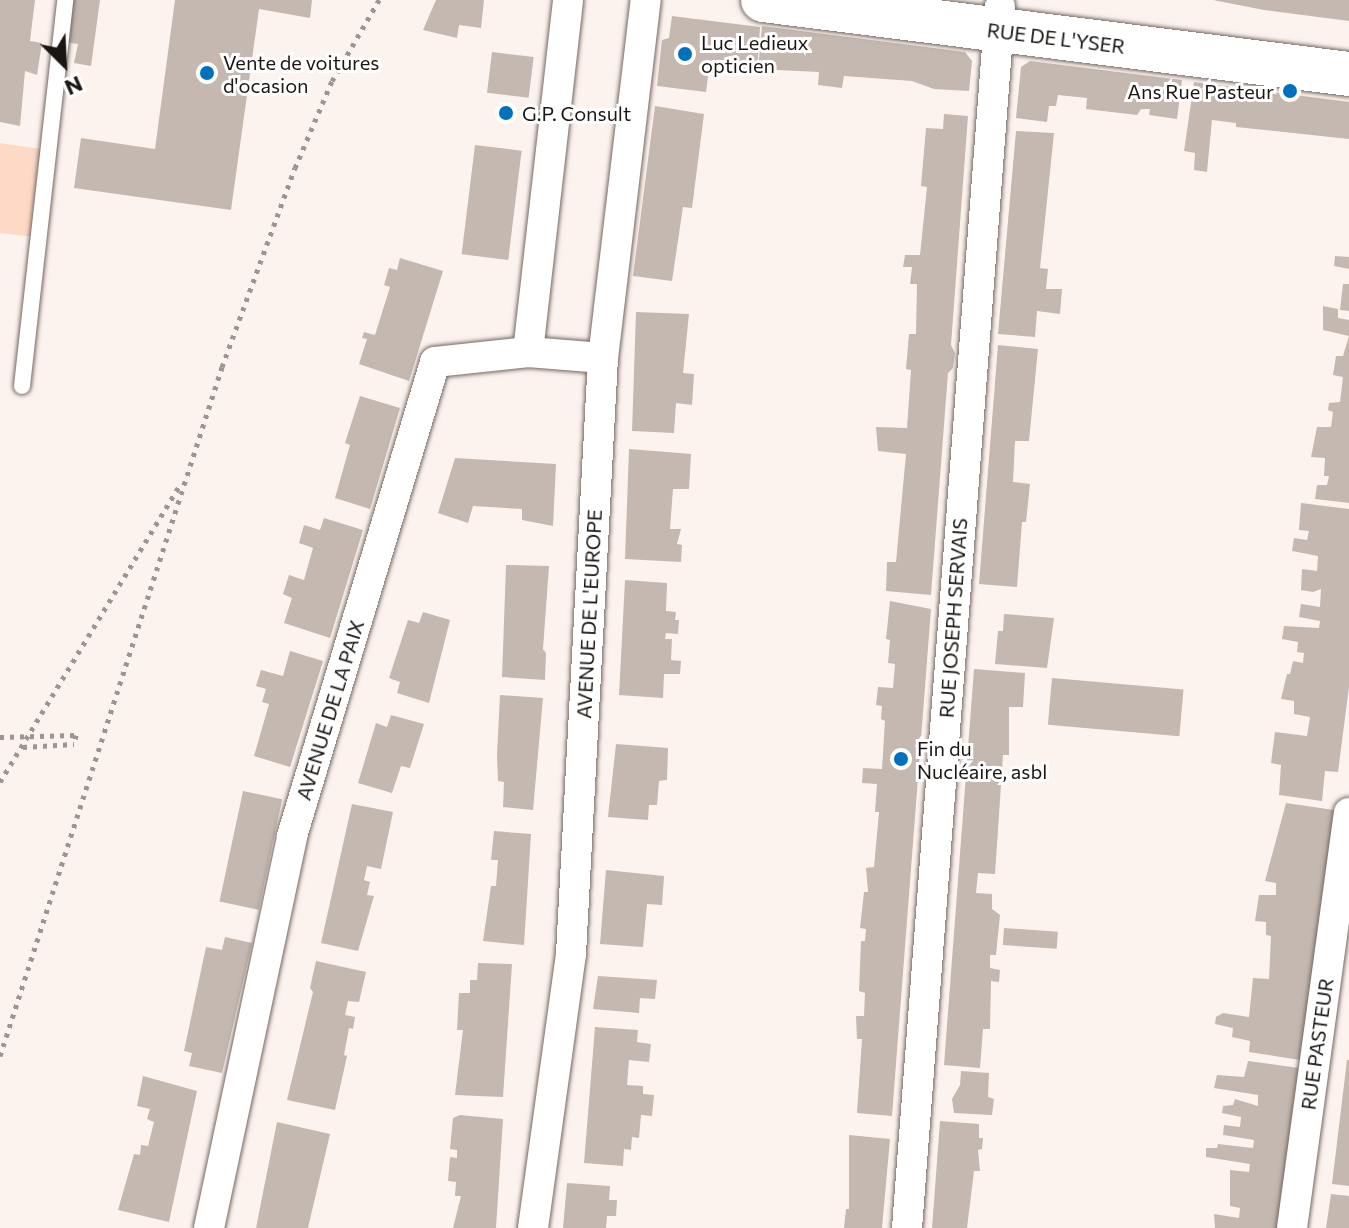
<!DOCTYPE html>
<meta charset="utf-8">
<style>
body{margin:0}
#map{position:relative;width:1349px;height:1228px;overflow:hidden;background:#fdf3ee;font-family:Commissioner,sans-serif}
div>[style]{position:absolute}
.green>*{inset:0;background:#fed9c5}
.building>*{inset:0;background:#c4b8b1;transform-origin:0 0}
.path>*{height:5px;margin-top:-2.5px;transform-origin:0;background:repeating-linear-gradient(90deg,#9c9591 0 4px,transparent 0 10px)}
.roads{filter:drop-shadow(0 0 2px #736862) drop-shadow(0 0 2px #736862)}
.service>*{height:16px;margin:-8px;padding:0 8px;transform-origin:8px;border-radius:8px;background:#fff}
.minor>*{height:30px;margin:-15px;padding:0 15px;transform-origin:15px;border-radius:15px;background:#fff}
.primary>*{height:44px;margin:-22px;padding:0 22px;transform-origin:22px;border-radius:22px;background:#fff}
.path-bridge>*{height:5px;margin-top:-2.5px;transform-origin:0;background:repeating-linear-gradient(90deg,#9c9591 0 4px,transparent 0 10px)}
.dots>*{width:22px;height:22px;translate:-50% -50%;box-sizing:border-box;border:4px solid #fff;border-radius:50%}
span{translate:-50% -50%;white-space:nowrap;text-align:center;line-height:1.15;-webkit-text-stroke:6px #fff;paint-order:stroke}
.street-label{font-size:20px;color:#1a1613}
.poi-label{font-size:20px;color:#1a1613}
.left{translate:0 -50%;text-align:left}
.right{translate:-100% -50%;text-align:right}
.north{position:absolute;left:24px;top:24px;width:80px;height:80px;-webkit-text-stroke:6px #fff;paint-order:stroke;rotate:156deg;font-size:22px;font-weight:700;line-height:32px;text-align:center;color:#1a1613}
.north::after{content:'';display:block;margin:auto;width:28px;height:36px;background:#1a1613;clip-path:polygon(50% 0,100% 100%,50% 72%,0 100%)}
</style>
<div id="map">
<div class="green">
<div style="clip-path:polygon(0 143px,47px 150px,35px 237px,0 233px)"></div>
</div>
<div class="building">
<div style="clip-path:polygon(0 0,35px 0,30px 41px,42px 43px,37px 75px,25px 71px,20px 126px,0 122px)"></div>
<div style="clip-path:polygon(70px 0,100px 0,91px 66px,74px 63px,78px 44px,66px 42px)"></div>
<div style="clip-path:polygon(175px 0,312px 0,310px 18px,259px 9px,231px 210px,74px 188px,81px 138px,155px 149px)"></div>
<div style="clip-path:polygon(436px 0,484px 0,481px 28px,459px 25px,457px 38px,423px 30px)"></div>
<div style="clip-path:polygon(1213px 0,1349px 0,1349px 21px,1264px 10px)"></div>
<div style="clip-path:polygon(672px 16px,760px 27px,757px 74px,709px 68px,706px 92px,657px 86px,662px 40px,669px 38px)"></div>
<div style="clip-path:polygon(762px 26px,965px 52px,972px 61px,969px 91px,934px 89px,912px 81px,844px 76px,842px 88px,818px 85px,819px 72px,758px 69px)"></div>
<div style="left:492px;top:52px;width:42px;height:41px;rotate:7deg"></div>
<div style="clip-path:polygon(1030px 61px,1182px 80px,1177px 119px,1149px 115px,1150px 109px,1141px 109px,1137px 115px,1086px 109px,1087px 98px,1058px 95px,1056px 106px,1049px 106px,1047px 122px,1016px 118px,1021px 67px)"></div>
<div style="clip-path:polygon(1194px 82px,1349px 102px,1349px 139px,1236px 127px,1236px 123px,1212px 120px,1207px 172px,1194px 170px,1195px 153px,1184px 151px)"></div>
<div style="clip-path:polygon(655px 106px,704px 114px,692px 208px,683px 207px,672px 281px,633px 276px)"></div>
<div style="clip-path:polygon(944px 114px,968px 116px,951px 345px,955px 353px,953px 368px,948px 373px,931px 595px,886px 591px,887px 562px,896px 562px,906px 454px,878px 451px,876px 427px,907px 428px,911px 370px,906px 369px,909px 334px,916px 334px,917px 284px,910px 284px,912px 267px,903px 267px,905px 255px,920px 255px,927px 187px,921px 186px,926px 128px,943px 129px)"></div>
<div style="clip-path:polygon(1016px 131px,1054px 133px,1040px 268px,1048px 269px,1046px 289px,1062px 289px,1060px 314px,1037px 311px,1035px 337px,998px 334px)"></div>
<div style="left:475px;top:145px;width:47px;height:110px;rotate:7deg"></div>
<div style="clip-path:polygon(1335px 256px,1349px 257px,1349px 269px,1334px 266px)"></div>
<div style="clip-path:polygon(400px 258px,443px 271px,409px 381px,359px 364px,367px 339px,362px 338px,364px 332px,375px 335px,390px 287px,384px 285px,389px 268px,397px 270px)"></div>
<div style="clip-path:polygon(1343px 284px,1349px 284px,1349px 311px,1340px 310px)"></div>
<div style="clip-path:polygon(1323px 306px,1338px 309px,1338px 318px,1349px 320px,1349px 503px,1315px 499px,1317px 485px,1327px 485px,1329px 476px,1324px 476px,1325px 458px,1311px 457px,1317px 427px,1331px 427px,1333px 412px,1328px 410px,1329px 403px,1340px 402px,1343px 377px,1333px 375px,1336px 356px,1343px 356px,1349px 336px,1323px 330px)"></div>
<div style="clip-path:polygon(636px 312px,689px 314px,683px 373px,694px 374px,692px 405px,676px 403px,674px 433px,632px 431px)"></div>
<div style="clip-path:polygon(998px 345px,1038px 349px,1029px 441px,1015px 441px,1013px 482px,1030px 484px,1026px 522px,1022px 522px,1017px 587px,979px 584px)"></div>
<div style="clip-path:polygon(360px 396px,400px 408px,370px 509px,335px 498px,350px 445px,345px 443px)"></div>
<div style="clip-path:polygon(629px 449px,691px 454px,689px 489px,673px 489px,670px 529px,681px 529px,677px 544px,682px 545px,681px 562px,625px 559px)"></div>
<div style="clip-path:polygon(455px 458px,556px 464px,553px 526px,522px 520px,522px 509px,473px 506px,468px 523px,438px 513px)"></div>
<div style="clip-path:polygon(1301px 503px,1349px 509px,1349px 687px,1338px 772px,1325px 771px,1322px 801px,1279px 795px,1281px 765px,1271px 763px,1275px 732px,1307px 736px,1310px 717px,1294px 714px,1294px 701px,1281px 699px,1287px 674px,1290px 674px,1293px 661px,1303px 663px,1304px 653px,1297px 652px,1298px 642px,1282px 639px,1284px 626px,1319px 628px,1320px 621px,1299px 617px,1301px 604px,1320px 607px,1321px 589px,1313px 592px,1301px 590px,1302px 569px,1317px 571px,1318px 556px,1292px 551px,1294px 538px,1307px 540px,1309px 531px,1299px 530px)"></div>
<div style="clip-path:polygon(324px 518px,363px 530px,330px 638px,284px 623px,292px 598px,283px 594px,289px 575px,304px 580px,313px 548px,299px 543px,304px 525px,320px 530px)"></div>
<div style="clip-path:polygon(506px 565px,549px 566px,543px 649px,546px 653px,545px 680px,502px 677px)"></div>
<div style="clip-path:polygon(625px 580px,667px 583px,666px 611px,676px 612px,675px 620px,679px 620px,678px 634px,666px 633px,665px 639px,672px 639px,671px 660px,681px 661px,680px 674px,664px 674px,663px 698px,619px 695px)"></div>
<div style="clip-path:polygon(890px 601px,931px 609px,892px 1116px,857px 1113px,862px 1039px,857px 1039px,856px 1016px,864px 1016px,865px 993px,859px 991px,861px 941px,865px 941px,866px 929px,860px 928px,864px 892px,868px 892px,866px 868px,874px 867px,879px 812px,875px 812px,877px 784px,862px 783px,863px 768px,882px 769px,885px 721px,881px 719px,882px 706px,876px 705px,878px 687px,893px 688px,895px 664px,888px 663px,890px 640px,886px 639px)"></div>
<div style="clip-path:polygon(423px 612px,450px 620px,429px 703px,397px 693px,400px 682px,389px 678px,408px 620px,419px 623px)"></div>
<div style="clip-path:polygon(1004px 614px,1054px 618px,1047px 668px,995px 664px,998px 631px,1003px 631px)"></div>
<div style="clip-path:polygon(290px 651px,323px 661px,290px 767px,254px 756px,269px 704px,262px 702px,266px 689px,256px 686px,261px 670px,283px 676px)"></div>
<div style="clip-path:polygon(974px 669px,1025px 673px,1023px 707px,1009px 707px,1009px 755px,1003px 755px,995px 874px,978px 873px,976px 893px,992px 894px,992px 909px,1000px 915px,996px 955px,990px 955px,990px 968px,1000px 970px,999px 982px,991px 981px,990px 1029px,983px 1029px,980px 1068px,944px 1065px)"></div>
<div style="left:1052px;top:678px;width:132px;height:47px;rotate:5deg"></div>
<div style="clip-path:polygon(500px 695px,543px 698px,533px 810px,503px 807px,504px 782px,498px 781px,497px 755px)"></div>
<div style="clip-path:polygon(391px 715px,424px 724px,410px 768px,401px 766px,392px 793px,358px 783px,376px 723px,387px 727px)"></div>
<div style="clip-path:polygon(616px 744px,668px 748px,667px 780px,659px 781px,657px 805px,649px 805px,648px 820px,608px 817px)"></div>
<div style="left:243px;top:791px;width:40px;height:113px;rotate:12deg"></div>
<div style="clip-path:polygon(1286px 803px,1334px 810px,1300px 1060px,1249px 1052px,1250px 1041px,1232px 1037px,1233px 1028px,1215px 1024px,1216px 1017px,1223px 1013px,1249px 1017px,1253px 978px,1269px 979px,1271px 936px,1266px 935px,1266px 922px,1255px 921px,1259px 895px,1276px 895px,1276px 883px,1265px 881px)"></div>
<div style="clip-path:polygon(352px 804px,393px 812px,381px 869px,367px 866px,364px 880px,370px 882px,367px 895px,374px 896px,358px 951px,321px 943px)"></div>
<div style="clip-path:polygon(494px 831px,531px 834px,524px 945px,483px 941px,491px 886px,496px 886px,498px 860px,491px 860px)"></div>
<div style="clip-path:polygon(606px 870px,664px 876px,662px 905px,647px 904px,643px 947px,600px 944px)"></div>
<div style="left:1004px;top:928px;width:54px;height:17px;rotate:4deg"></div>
<div style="clip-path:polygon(225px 937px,252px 943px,222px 1073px,189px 1066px,192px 1053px,184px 1051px,206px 947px,222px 950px)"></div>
<div style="clip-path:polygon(316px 961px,366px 972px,359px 1002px,348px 1001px,345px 1015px,355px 1017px,353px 1029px,349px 1028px,344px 1055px,347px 1056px,335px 1110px,287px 1100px,313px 992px,310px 988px)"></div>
<div style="clip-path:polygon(478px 963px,512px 964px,503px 1097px,455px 1095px,463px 1030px,457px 1030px,459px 993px,470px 993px,470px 980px,477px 980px)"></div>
<div style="clip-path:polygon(598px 976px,657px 980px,655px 999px,640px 998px,639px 1013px,593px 1009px)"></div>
<div style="clip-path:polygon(595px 1027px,638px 1030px,637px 1042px,651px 1044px,649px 1062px,629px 1060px,627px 1085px,643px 1086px,643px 1094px,654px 1095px,652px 1116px,641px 1115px,639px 1138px,632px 1137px,631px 1150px,624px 1149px,623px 1166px,584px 1163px)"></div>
<div style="clip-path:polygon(1347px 1060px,1349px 1060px,1349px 1186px,1332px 1184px)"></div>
<div style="clip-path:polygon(1248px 1061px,1299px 1068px,1278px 1228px,1215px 1228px,1214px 1214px,1239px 1218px,1240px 1208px,1230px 1206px,1230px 1170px,1249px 1172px,1250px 1164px,1206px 1157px,1206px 1148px,1217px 1148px,1218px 1144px,1253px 1148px,1254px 1140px,1223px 1135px,1224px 1125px,1240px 1127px,1241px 1117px,1222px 1113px,1223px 1106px,1233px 1105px,1235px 1099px,1258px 1106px,1258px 1095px,1214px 1088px,1217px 1075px,1244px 1077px)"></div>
<div style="clip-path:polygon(961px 1071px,989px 1073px,988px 1097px,994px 1099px,992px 1115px,954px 1113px,952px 1099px,960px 1085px)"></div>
<div style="clip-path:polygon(143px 1076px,197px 1091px,169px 1222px,118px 1210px,134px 1154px,140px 1155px,141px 1145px,148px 1146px,154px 1122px,147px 1119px,150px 1109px,137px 1106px)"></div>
<div style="clip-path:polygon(460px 1115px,503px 1119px,496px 1228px,453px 1228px,461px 1196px,455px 1196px,456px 1182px,448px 1181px,450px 1157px,457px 1158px,457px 1150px,450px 1149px,453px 1118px)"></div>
<div style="clip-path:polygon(940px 1121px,979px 1124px,979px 1138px,983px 1138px,982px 1149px,978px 1150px,980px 1171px,974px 1171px,967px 1228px,932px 1228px)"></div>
<div style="clip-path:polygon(277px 1122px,330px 1134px,308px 1228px,256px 1228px)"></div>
<div style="clip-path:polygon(849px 1135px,890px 1139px,882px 1228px,844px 1228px,846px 1209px,849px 1209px)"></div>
<div style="clip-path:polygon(567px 1183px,610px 1186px,609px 1200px,617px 1200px,616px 1216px,607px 1216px,606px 1228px,563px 1228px)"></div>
<div style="clip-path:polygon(1331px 1194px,1349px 1196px,1349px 1228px,1326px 1228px)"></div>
</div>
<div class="path">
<div style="left:23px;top:747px;width:51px;rotate:-3.4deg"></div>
<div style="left:0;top:782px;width:345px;rotate:-58.8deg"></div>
<div style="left:0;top:1056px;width:724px;rotate:-72.14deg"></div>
<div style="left:222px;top:367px;width:212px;rotate:-69.9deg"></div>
<div style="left:295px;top:168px;width:95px;rotate:-67deg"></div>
<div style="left:332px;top:81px;width:94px;rotate:-59.9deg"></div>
</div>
<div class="roads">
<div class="service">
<div style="left:22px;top:386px;width:388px;rotate:-83.6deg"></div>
</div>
<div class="minor">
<div style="left:528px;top:352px;width:354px;rotate:-83.5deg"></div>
<div style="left:209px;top:1228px;width:401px;rotate:-78deg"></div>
<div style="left:292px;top:836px;width:495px;rotate:-73.2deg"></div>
<div style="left:435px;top:362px;width:94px;rotate:-6.1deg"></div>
<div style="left:528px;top:352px;width:75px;rotate:4.6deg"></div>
<div style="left:533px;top:1228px;width:277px;rotate:-82.1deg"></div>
<div style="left:571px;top:954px;width:597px;rotate:-86.93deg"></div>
<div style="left:603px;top:358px;width:361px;rotate:-83.2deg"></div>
<div style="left:907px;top:1228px;width:1225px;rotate:-85.64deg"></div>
<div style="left:1292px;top:1228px;width:419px;rotate:-82.2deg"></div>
</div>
<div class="primary">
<div style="left:763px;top:0;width:591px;rotate:7.2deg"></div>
</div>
</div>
<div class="path-bridge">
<div style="left:0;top:737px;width:76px;rotate:-1.5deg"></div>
<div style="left:76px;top:735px;width:9px;rotate:103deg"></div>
</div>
<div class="dots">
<div style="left:685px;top:54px;background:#0072bd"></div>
<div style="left:207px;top:73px;background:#0072bd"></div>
<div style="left:1290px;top:91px;background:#0072bd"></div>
<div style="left:506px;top:113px;background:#0072bd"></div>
<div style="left:901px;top:759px;background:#0072bd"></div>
</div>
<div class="street-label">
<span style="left:1056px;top:38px;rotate:7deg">RUE DE L'YSER</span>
<span style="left:589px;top:614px;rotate:-87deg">AVENUE DE L'EUROPE</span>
<span style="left:953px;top:618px;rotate:-86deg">RUE JOSEPH SERVAIS</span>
<span style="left:330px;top:710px;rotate:-73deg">AVENUE DE LA PAIX</span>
<span style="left:1317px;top:1044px;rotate:-82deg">RUE PASTEUR</span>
</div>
<div class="poi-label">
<span class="left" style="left:701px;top:54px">Luc Ledieux<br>opticien</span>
<span class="left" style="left:223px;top:74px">Vente de voitures<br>d'ocasion</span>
<span class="right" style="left:1274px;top:91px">Ans Rue Pasteur</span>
<span class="left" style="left:522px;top:113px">G.P. Consult</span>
<span class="left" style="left:917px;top:760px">Fin du<br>Nucléaire, asbl</span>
</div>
<div class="north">N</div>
</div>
